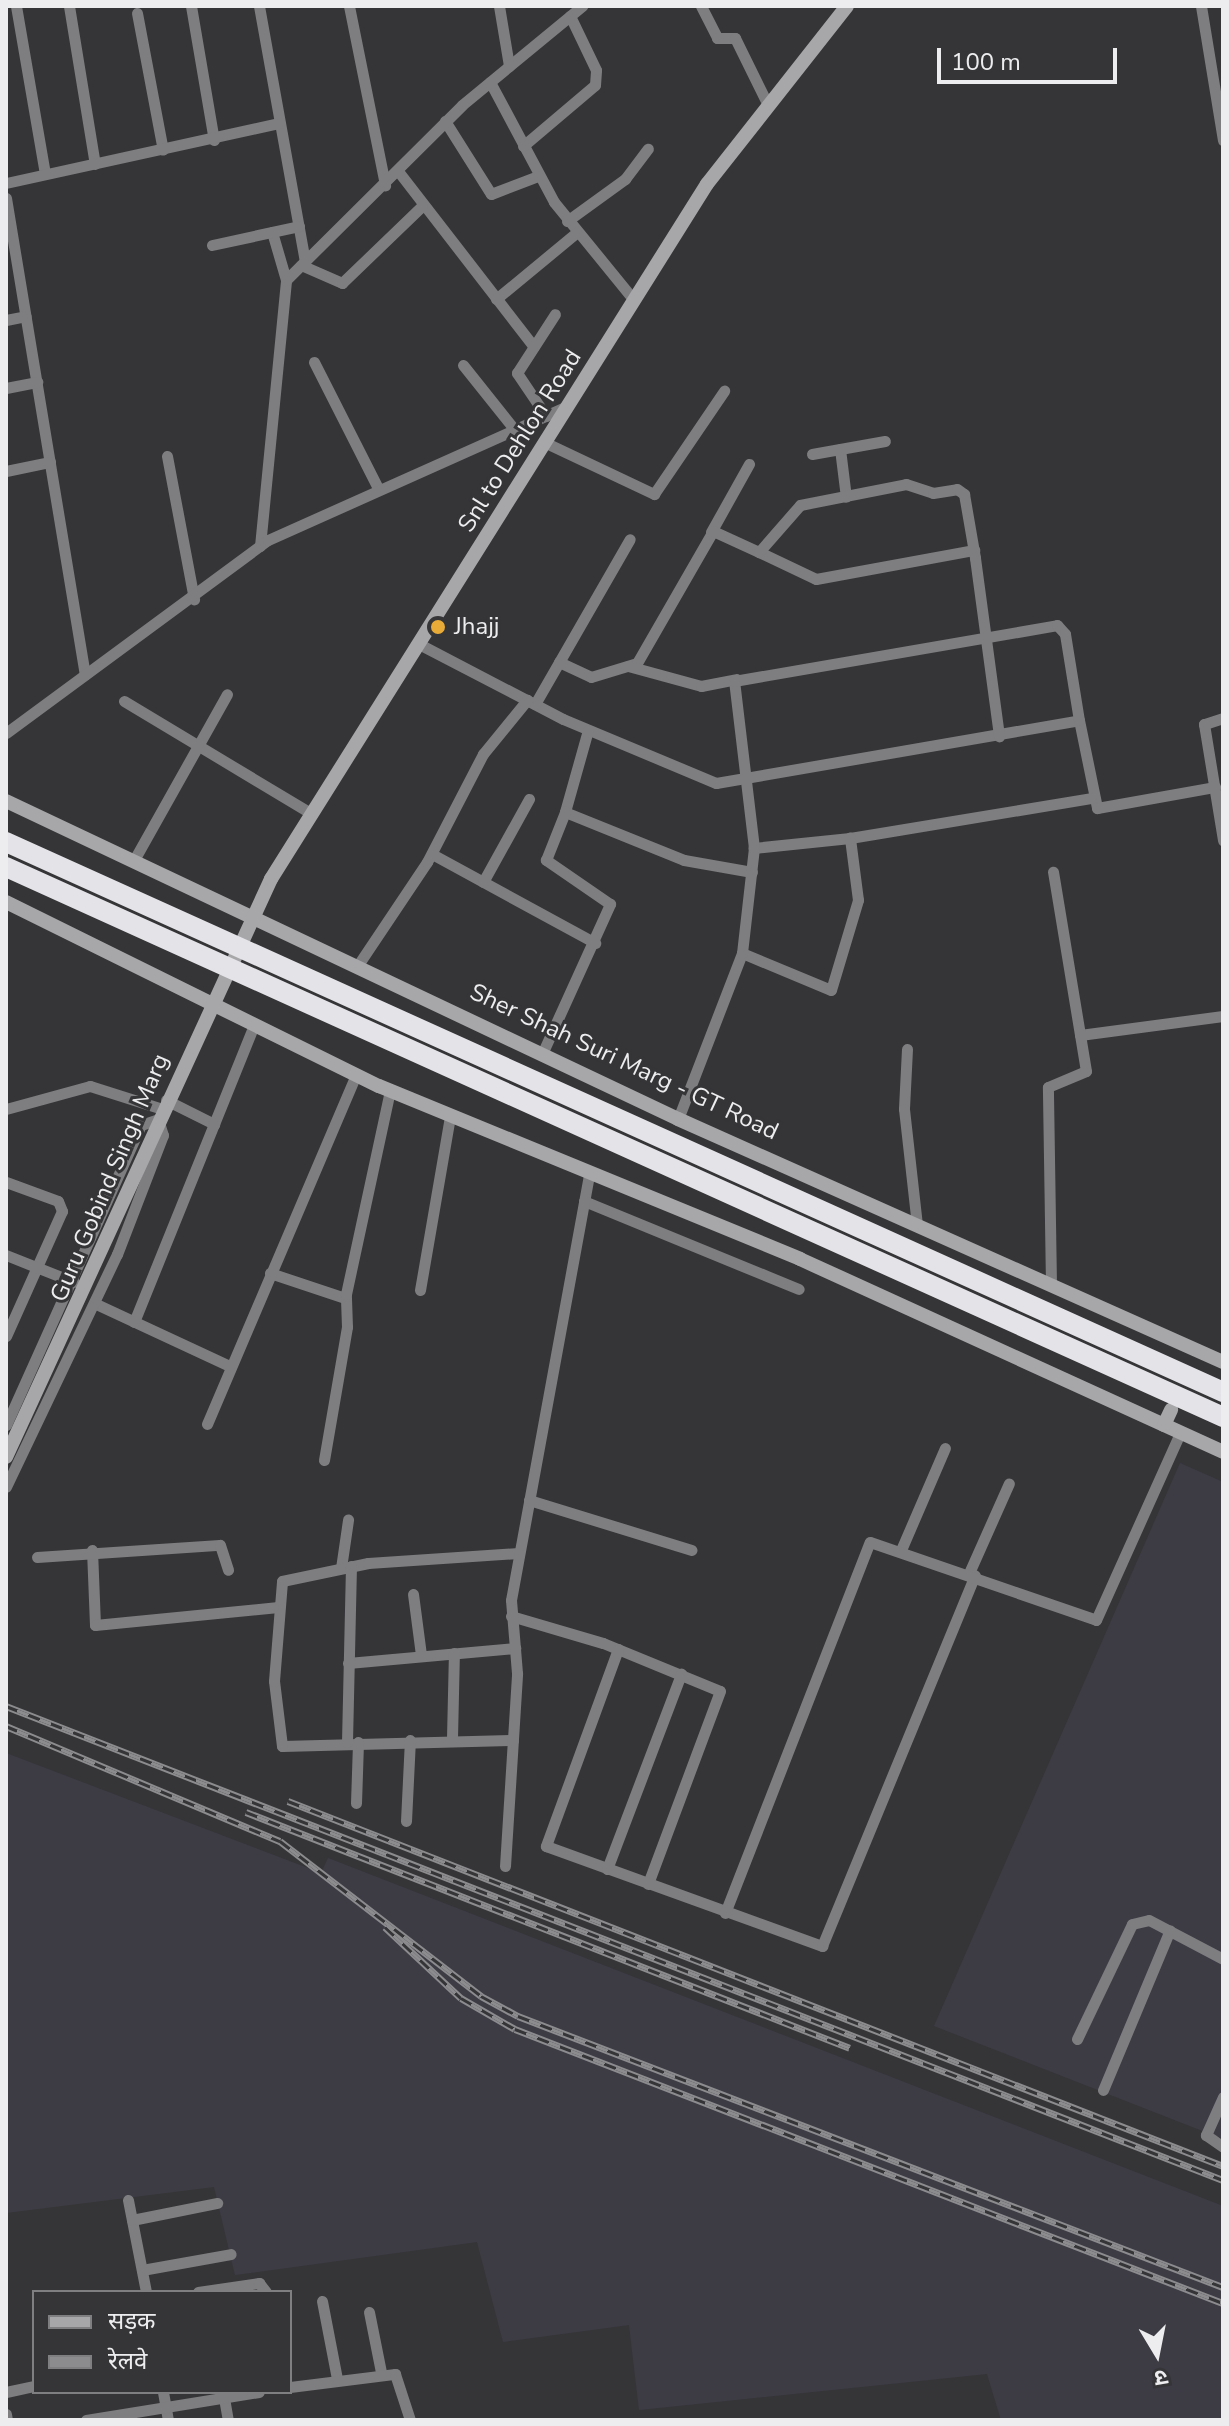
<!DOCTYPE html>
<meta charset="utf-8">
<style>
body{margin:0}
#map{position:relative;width:1229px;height:2426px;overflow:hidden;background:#353538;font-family:"Nunito Sans","Noto Sans Devanagari",sans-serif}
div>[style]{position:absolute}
.built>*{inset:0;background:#3d3c45}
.street>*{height:11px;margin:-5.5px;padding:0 5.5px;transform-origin:5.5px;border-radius:5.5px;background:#7e7e80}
.secondary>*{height:14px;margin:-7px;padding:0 7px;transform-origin:7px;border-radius:7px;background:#a7a7aa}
.highway>*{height:20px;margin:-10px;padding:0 10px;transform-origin:10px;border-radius:10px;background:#e4e3e7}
.rail>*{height:7px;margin-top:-3.5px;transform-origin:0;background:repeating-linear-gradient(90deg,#353538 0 12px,#8c8c8f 0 24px);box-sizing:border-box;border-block:2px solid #8c8c8f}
.dots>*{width:22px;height:22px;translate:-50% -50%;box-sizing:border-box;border:4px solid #353538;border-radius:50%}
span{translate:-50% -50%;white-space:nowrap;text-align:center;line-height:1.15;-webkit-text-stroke:6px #353538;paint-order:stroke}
.street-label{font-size:24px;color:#ededef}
.poi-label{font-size:24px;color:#ededef}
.left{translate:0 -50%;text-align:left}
.frame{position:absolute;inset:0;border:8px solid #ededef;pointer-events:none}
.legend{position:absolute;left:32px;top:2290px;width:260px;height:104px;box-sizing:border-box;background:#353538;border:2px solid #7f7f81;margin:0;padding:10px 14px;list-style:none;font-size:24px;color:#ededef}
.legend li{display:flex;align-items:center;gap:16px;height:40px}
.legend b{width:40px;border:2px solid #7f7f81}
.north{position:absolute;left:1117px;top:2314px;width:80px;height:80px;-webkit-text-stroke:6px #353538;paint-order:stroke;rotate:170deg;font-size:22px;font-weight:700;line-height:32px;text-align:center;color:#ededef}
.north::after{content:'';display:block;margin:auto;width:28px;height:36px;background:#ededef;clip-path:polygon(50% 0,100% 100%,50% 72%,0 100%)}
.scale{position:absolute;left:937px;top:48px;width:180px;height:36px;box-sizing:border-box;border:4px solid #ededef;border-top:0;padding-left:10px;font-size:24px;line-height:28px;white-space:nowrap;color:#ededef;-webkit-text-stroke:6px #353538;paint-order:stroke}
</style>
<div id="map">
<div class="built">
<div style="clip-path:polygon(1180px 1463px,1223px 1482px,1223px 2139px,934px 2026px)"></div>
<div style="clip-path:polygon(6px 1753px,321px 1873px,328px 1858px,1223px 2206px,1223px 2420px,1001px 2420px,987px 2374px,639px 2410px,629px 2325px,503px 2342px,477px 2242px,235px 2275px,214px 2187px,6px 2213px)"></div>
</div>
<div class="street">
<div style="left:16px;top:6px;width:170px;rotate:80.2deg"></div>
<div style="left:69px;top:6px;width:160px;rotate:80.7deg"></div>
<div style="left:191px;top:6px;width:136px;rotate:80.3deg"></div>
<div style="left:259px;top:6px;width:259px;rotate:79.8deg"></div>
<div style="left:349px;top:6px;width:183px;rotate:78.6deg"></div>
<div style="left:499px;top:6px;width:61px;rotate:80.5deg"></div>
<div style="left:701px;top:6px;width:36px;rotate:63deg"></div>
<div style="left:717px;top:38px;width:18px"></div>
<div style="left:735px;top:38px;width:75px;rotate:63.8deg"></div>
<div style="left:1201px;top:6px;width:136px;rotate:80.7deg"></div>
<div style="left:137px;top:13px;width:139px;rotate:79.3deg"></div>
<div style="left:490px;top:82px;width:136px;rotate:61.9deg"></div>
<div style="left:554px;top:202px;width:127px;rotate:50.8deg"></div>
<div style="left:445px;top:121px;width:86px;rotate:57.8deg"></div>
<div style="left:491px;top:194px;width:50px;rotate:-21deg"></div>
<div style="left:523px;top:146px;width:94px;rotate:-40.3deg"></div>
<div style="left:595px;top:85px;width:15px;rotate:-86deg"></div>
<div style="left:596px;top:70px;width:60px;rotate:-115.7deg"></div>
<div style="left:398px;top:171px;width:222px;rotate:52.3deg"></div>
<div style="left:6px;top:183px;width:280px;rotate:-12.4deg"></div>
<div style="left:6px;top:198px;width:483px;rotate:80.6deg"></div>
<div style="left:567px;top:221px;width:72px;rotate:-35.9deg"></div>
<div style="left:625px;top:179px;width:38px;rotate:-53deg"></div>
<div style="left:272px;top:232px;width:50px;rotate:73.7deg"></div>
<div style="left:212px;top:245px;width:89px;rotate:-12.3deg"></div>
<div style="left:301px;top:265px;width:45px;rotate:23.7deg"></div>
<div style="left:342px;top:283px;width:111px;rotate:-43.9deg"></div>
<div style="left:496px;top:299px;width:104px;rotate:-39.5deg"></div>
<div style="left:6px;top:320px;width:20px;rotate:-11deg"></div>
<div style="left:314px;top:362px;width:141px;rotate:63.1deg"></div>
<div style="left:463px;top:365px;width:82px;rotate:51.4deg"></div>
<div style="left:6px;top:388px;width:32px;rotate:-11deg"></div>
<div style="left:546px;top:416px;width:52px;rotate:-124deg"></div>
<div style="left:517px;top:373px;width:70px;rotate:-57.2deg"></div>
<div style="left:544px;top:442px;width:122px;rotate:25.3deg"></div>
<div style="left:654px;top:494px;width:125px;rotate:-55.8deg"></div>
<div style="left:840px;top:449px;width:48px;rotate:82.9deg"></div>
<div style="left:812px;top:454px;width:74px;rotate:-10.1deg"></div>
<div style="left:167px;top:456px;width:146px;rotate:79.3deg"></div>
<div style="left:6px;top:471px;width:45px;rotate:-11.6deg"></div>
<div style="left:711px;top:532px;width:78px;rotate:-60.8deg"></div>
<div style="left:260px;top:546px;width:267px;rotate:-84.4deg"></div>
<div style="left:286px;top:280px;width:248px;rotate:-44.8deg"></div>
<div style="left:462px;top:105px;width:156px;rotate:-39.5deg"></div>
<div style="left:759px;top:552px;width:63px;rotate:25.3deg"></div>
<div style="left:816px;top:579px;width:161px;rotate:-10.4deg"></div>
<div style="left:419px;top:644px;width:162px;rotate:27.5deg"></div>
<div style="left:563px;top:719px;width:166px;rotate:22.7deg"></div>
<div style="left:716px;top:783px;width:368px;rotate:-9.8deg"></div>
<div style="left:1079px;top:720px;width:90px;rotate:78.4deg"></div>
<div style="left:1097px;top:808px;width:120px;rotate:-10.1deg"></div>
<div style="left:559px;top:662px;width:35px;rotate:25deg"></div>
<div style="left:591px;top:677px;width:48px;rotate:-16.9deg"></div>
<div style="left:637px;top:663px;width:152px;rotate:-60.1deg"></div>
<div style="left:713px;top:531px;width:51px;rotate:24.5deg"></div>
<div style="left:759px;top:552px;width:62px;rotate:-48.9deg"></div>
<div style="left:800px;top:505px;width:108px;rotate:-11.2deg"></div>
<div style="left:906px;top:484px;width:28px;rotate:18deg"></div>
<div style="left:933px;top:493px;width:24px;rotate:-9deg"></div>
<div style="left:957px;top:489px;width:9px;rotate:36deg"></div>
<div style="left:964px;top:494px;width:65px;rotate:80.2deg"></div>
<div style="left:975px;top:558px;width:180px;rotate:82.3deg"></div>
<div style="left:628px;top:666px;width:76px;rotate:15.3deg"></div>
<div style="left:701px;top:686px;width:36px;rotate:-11deg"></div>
<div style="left:124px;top:701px;width:219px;rotate:31deg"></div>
<div style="left:535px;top:704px;width:190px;rotate:-60.1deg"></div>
<div style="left:1223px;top:718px;width:20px;rotate:162deg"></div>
<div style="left:1204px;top:724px;width:118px;rotate:80.7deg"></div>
<div style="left:588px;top:730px;width:85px;rotate:105.7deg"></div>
<div style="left:565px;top:812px;width:128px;rotate:22deg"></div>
<div style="left:684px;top:860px;width:69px;rotate:10deg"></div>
<div style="left:6px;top:733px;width:325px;rotate:-36.4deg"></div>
<div style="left:268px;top:540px;width:326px;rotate:-24.1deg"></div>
<div style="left:850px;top:838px;width:244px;rotate:-9.4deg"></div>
<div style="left:432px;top:854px;width:186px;rotate:28.6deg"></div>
<div style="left:134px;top:860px;width:190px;rotate:-60.7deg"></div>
<div style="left:483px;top:882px;width:95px;rotate:-61deg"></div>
<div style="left:742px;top:953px;width:96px;rotate:22.6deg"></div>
<div style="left:831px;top:990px;width:94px;rotate:-73.3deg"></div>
<div style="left:858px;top:900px;width:63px;rotate:-97.4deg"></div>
<div style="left:850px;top:838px;width:97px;rotate:174.1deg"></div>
<div style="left:358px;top:965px;width:124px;rotate:-56.2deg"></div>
<div style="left:427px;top:862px;width:122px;rotate:-62.6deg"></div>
<div style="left:483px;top:754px;width:70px;rotate:-50.8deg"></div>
<div style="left:1080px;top:1035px;width:144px;rotate:-7.6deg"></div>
<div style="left:907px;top:1049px;width:60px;rotate:92.9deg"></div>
<div style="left:904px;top:1109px;width:117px;rotate:83.6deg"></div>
<div style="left:542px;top:1054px;width:165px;rotate:-65.6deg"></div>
<div style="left:610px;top:904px;width:78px;rotate:-145.5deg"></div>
<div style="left:546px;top:860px;width:52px;rotate:-68.4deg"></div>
<div style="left:166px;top:1100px;width:54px;rotate:26.6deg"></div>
<div style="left:6px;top:1109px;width:87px;rotate:-15.3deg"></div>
<div style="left:90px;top:1086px;width:76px;rotate:17.7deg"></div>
<div style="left:678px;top:1119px;width:178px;rotate:-68.9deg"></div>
<div style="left:742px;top:953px;width:106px;rotate:-83.5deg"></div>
<div style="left:754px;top:848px;width:168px;rotate:-96.8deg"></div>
<div style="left:734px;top:681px;width:328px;rotate:-9.8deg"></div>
<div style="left:1057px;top:625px;width:12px;rotate:48deg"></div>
<div style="left:1065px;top:634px;width:87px;rotate:80.8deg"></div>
<div style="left:6px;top:1182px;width:55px;rotate:20.1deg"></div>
<div style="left:58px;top:1201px;width:11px;rotate:68deg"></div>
<div style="left:62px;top:1211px;width:137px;rotate:114.1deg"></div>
<div style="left:584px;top:1201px;width:232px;rotate:22.3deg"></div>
<div style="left:6px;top:1255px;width:73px;rotate:21.7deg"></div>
<div style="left:270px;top:1273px;width:79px;rotate:18.4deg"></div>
<div style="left:1051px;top:1285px;width:198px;rotate:-90.9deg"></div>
<div style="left:1048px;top:1087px;width:41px;rotate:-22.8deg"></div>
<div style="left:1086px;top:1071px;width:202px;rotate:-99.4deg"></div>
<div style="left:420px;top:1290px;width:176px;rotate:-80.2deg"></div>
<div style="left:94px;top:1303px;width:150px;rotate:24.9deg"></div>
<div style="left:134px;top:1322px;width:320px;rotate:-68deg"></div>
<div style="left:207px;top:1424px;width:379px;rotate:-66.9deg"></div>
<div style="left:6px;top:1425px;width:329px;rotate:-65.8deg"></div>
<div style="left:141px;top:1125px;width:18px;rotate:-19deg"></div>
<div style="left:158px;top:1119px;width:17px;rotate:73deg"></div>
<div style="left:163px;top:1135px;width:128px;rotate:111.1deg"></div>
<div style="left:117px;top:1254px;width:258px;rotate:115.5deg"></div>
<div style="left:324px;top:1460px;width:135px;rotate:-80.2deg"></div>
<div style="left:347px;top:1327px;width:33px;rotate:-92deg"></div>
<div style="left:346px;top:1294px;width:208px;rotate:-77.8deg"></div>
<div style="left:529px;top:1500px;width:170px;rotate:17.1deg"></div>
<div style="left:92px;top:1550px;width:75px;rotate:87.7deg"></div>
<div style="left:95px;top:1625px;width:184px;rotate:-5.6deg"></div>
<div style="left:901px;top:1550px;width:111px;rotate:-66.7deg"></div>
<div style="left:37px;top:1557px;width:183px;rotate:-3.8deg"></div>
<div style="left:220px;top:1545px;width:26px;rotate:72deg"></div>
<div style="left:341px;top:1568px;width:49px;rotate:-81.7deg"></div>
<div style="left:969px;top:1573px;width:98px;rotate:-66deg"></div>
<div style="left:413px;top:1594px;width:62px;rotate:82.5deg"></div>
<div style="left:511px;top:1616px;width:96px;rotate:16.4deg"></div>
<div style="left:603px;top:1643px;width:126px;rotate:22.3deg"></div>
<div style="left:720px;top:1691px;width:206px;rotate:110.5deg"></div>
<div style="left:618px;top:1649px;width:210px;rotate:110.1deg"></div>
<div style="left:546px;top:1846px;width:294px;rotate:19.9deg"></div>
<div style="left:822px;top:1946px;width:401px;rotate:-67.6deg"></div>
<div style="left:348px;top:1663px;width:168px;rotate:-5.1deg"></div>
<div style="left:452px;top:1738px;width:85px;rotate:-88.7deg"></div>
<div style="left:513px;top:1740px;width:231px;rotate:178.5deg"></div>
<div style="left:282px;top:1746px;width:65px;rotate:-97deg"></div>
<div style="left:274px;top:1681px;width:100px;rotate:-85.4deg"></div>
<div style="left:282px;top:1581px;width:88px;rotate:-11.8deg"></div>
<div style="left:368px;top:1563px;width:151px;rotate:-3.8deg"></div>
<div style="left:347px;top:1742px;width:176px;rotate:-88.7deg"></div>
<div style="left:356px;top:1803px;width:61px;rotate:-88.1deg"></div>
<div style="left:406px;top:1821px;width:81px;rotate:-87.2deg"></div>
<div style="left:505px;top:1866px;width:193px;rotate:-86.4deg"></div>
<div style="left:517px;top:1673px;width:73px;rotate:-94.7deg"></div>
<div style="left:511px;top:1600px;width:431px;rotate:-79.6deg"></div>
<div style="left:607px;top:1869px;width:209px;rotate:-69.2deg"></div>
<div style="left:725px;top:1913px;width:398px;rotate:-68.7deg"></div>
<div style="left:870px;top:1542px;width:239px;rotate:19deg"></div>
<div style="left:1096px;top:1620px;width:205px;rotate:-65.8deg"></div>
<div style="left:1077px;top:2039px;width:127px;rotate:-64.4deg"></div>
<div style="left:1132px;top:1924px;width:17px;rotate:-13deg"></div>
<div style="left:1149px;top:1920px;width:84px;rotate:27.8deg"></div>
<div style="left:1103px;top:2090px;width:173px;rotate:-67.3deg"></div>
<div style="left:1223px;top:2097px;width:42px;rotate:114.1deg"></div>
<div style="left:1206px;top:2135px;width:21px;rotate:35deg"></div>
<div style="left:128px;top:2200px;width:94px;rotate:78.9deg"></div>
<div style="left:132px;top:2220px;width:87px;rotate:-11.3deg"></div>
<div style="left:142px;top:2270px;width:90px;rotate:-10.2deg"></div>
<div style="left:198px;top:2292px;width:62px;rotate:-8.4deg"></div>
<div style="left:259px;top:2283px;width:11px;rotate:52deg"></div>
<div style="left:322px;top:2301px;width:79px;rotate:79.1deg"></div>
<div style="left:369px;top:2312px;width:61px;rotate:78.7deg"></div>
<div style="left:290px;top:2387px;width:106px;rotate:-7.1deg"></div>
<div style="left:395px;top:2374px;width:48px;rotate:71.9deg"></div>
<div style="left:6px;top:2392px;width:29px;rotate:-12deg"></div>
<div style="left:163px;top:2392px;width:28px;rotate:80deg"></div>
<div style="left:224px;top:2398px;width:22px;rotate:80deg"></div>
<div style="left:6px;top:2414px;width:6px;rotate:81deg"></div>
<div style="left:86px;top:2420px;width:175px;rotate:-9.2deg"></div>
</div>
<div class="secondary">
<div style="left:6px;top:801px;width:743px;rotate:25.32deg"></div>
<div style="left:678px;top:1119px;width:597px;rotate:24.03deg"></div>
<div style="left:6px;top:902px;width:416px;rotate:26.3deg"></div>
<div style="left:379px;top:1086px;width:455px;rotate:22.3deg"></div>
<div style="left:800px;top:1259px;width:465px;rotate:24.5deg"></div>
<div style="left:1164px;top:1425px;width:17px;rotate:-65deg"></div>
<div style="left:6px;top:1457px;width:636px;rotate:-65.37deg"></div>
<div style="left:271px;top:879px;width:820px;rotate:-57.9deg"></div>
<div style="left:707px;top:184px;width:226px;rotate:-51.8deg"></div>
</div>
<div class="highway">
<div style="left:6px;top:842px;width:1336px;rotate:24.32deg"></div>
<div style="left:6px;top:867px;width:1336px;rotate:24.32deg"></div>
</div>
<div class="rail">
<div style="left:6px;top:1706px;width:1306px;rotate:21.28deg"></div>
<div style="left:6px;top:1726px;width:297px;rotate:22.8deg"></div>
<div style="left:280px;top:1841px;width:254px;rotate:37.6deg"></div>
<div style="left:481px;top:1996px;width:42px;rotate:28.4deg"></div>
<div style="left:518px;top:2016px;width:755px;rotate:21.03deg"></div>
<div style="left:288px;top:1801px;width:1004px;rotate:21.32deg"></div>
<div style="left:246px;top:1812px;width:648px;rotate:21.34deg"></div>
<div style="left:385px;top:1927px;width:104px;rotate:43.1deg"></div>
<div style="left:461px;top:1998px;width:62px;rotate:29.9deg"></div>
<div style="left:515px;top:2029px;width:759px;rotate:21.16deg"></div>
</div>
<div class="dots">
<div style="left:438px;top:627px;background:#e8ab37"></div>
</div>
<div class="street-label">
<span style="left:520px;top:441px;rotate:-58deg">Snl to Dehlon Road</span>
<span style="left:624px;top:1062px;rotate:25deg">Sher Shah Suri Marg - GT Road</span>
<span style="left:110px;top:1178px;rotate:-67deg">Guru Gobind Singh Marg</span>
</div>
<div class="poi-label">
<span class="left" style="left:454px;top:627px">Jhajj</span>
</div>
<div class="frame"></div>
<ul class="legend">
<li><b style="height:10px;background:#a7a7aa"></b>सड़क</li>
<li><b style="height:10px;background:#8c8c8f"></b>रेलवे</li>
</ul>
<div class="north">उ</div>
<div class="scale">100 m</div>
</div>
